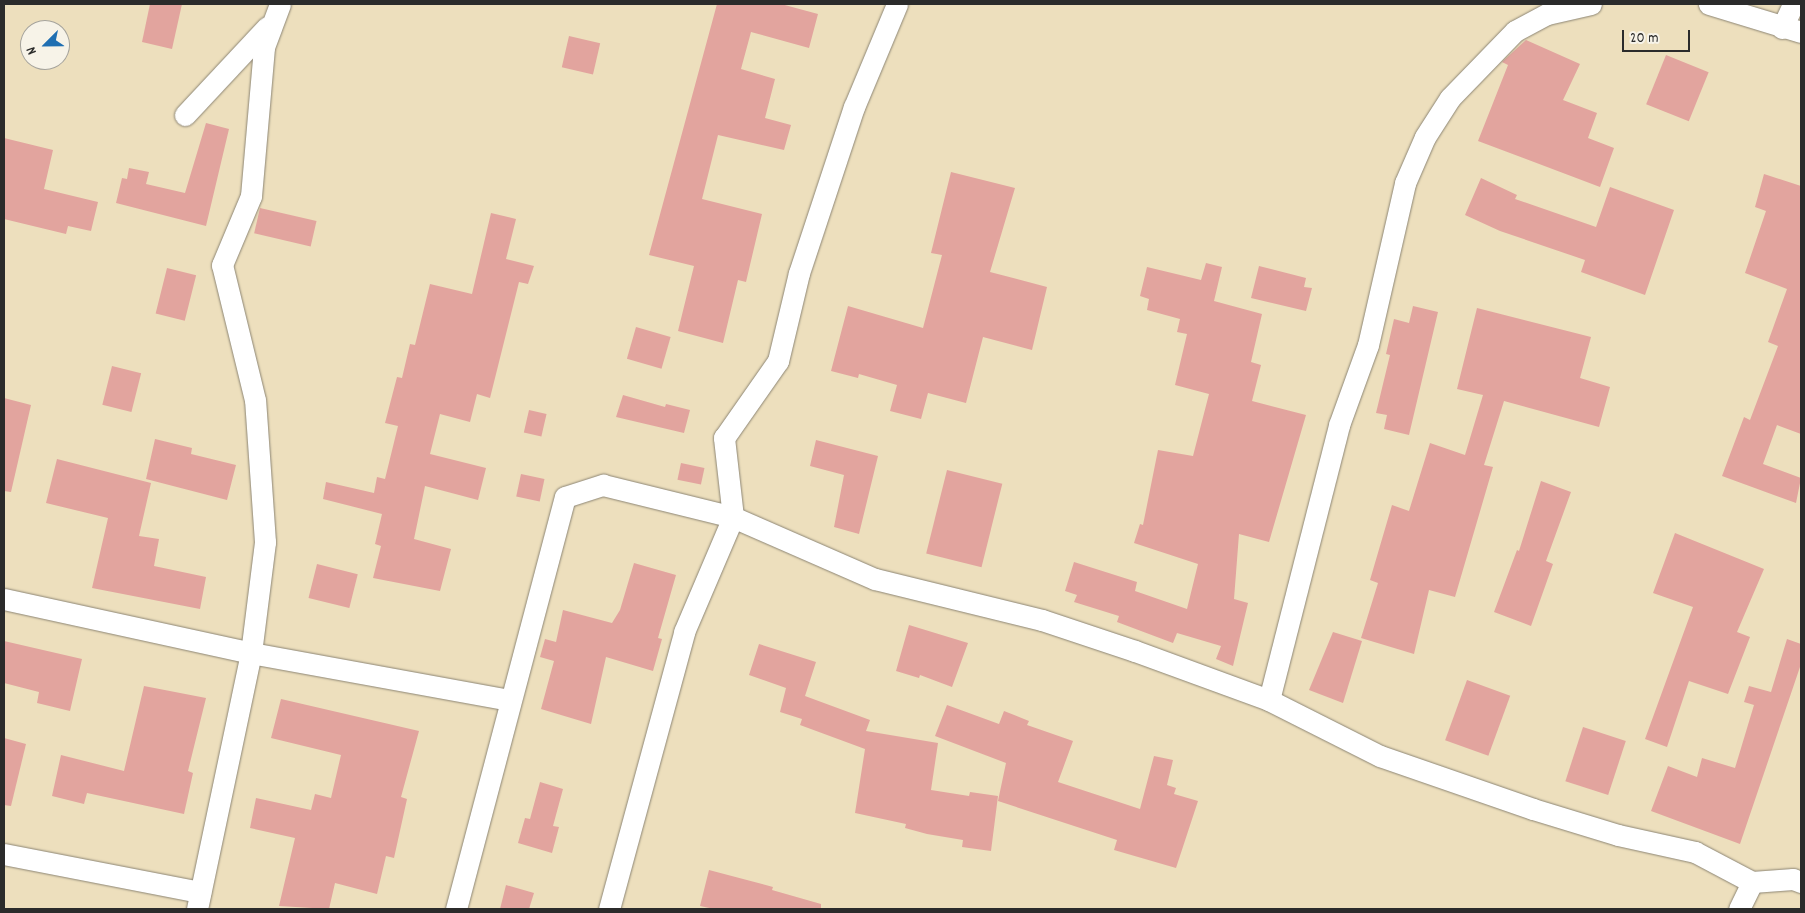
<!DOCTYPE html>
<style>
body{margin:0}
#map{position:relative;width:1805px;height:913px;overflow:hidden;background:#eddfbd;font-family:Dekko,sans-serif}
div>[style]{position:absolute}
.building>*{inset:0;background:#e2a49e;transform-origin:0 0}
.roads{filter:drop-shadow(0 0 1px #8c8574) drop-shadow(0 0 1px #8c8574)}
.street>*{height:21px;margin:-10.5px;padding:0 10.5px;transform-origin:10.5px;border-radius:10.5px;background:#fff}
span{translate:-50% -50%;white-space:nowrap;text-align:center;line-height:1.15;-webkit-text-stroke:5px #f7f3e8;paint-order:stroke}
.frame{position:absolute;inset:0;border:5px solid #2b2b2b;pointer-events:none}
.north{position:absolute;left:20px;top:20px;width:50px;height:50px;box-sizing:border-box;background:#f7f3e8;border:1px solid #a5a39c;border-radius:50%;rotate:247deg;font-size:14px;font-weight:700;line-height:20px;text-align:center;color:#2b2b2b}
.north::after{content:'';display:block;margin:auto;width:18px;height:22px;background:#1f6fb2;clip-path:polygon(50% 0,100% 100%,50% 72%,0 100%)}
.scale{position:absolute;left:1622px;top:30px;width:68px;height:22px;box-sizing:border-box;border:2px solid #2b2b2b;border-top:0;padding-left:6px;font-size:15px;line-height:18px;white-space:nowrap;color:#2b2b2b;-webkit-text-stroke:4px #f7f3e8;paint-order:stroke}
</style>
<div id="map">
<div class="building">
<div style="clip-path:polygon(150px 4px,182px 4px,172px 49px,142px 42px)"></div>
<div style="clip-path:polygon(717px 4px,781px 4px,818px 14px,809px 48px,751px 32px,741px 69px,775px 79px,765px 118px,791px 125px,784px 150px,718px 135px,702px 199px,762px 214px,746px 282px,738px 280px,723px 343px,678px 331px,694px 266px,649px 255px)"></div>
<div style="left:569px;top:36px;width:32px;height:32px;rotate:13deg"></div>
<div style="clip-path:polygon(1526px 40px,1580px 64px,1563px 100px,1597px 113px,1588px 138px,1614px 148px,1600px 187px,1478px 141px,1508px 65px,1502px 62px)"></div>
<div style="left:1666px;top:55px;width:46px;height:53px;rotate:22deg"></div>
<div style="clip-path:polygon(206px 123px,229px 129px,206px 226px,116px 203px,122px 178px,127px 179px,129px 168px,149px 172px,146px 184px,185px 193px)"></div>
<div style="clip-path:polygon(4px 138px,53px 150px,44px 189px,98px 202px,91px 231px,68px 226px,66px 234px,4px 219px)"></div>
<div style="clip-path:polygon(951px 172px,1015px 188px,990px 272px,1047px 287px,1032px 350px,983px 337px,966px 403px,928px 393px,921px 419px,890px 411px,897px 385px,859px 374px,858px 378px,831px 371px,848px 306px,923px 328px,942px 255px,931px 253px)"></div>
<div style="clip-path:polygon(1764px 174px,1801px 186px,1801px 434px,1777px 425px,1763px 464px,1801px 478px,1796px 503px,1722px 476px,1744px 417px,1750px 420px,1778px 346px,1768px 342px,1787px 289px,1745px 273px,1766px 211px,1755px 207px)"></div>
<div style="clip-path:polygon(1481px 178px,1517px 195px,1515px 199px,1596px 227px,1610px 187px,1674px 210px,1645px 295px,1581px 272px,1585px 260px,1500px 231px,1465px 215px)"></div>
<div style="left:260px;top:208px;width:58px;height:26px;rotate:13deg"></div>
<div style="clip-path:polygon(491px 213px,516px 219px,506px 259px,534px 266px,528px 284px,519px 282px,490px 398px,477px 394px,470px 422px,440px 414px,430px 454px,486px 468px,478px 500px,425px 486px,414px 539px,451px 549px,440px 591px,373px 578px,381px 546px,375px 544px,382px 514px,323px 499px,326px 482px,374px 493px,377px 477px,385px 479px,398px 426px,385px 423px,397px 377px,402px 378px,410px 344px,415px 345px,430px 284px,472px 294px)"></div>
<div style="clip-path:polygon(1206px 263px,1222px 267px,1214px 301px,1262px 314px,1251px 362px,1261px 365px,1252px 401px,1306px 415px,1269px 542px,1239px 534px,1234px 599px,1248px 603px,1233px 666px,1216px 659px,1221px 646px,1177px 633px,1173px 643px,1117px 622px,1119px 616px,1074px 602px,1077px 595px,1065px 591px,1074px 562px,1137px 582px,1135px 591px,1187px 609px,1198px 564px,1134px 543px,1140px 524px,1143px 525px,1158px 450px,1193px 456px,1209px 394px,1175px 385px,1187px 334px,1177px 332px,1180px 319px,1147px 310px,1149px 299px,1140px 296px,1147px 267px,1201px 280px)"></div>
<div style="clip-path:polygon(1259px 266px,1306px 278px,1304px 287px,1312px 288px,1306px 311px,1251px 298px)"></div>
<div style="left:167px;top:268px;width:30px;height:47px;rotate:14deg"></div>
<div style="clip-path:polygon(1413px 306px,1438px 312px,1409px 435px,1384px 429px,1387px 415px,1376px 413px,1390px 355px,1386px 354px,1394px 319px,1409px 323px)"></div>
<div style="clip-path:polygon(1477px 308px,1591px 337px,1580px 378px,1610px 387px,1599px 427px,1504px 401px,1484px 465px,1493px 467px,1455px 597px,1429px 590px,1414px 654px,1361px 638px,1378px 583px,1370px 580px,1392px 505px,1409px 511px,1430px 443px,1465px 455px,1483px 395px,1457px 389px)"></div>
<div style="left:636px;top:327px;width:36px;height:33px;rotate:16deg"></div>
<div style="left:112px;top:366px;width:30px;height:40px;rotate:14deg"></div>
<div style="clip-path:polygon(623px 395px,665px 407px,666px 404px,690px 410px,684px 433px,616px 417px)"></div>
<div style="clip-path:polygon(4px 398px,31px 405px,11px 492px,4px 491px)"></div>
<div style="left:529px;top:410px;width:18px;height:23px;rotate:13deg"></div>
<div style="clip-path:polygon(155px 439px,192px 448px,191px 454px,236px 465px,227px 500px,146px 479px)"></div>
<div style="clip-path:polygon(816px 440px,878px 456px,859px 534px,834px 527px,844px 475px,810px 466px)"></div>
<div style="clip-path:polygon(57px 459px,151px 483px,139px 536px,159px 539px,154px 566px,206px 577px,200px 609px,92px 588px,108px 518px,46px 503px)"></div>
<div style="left:681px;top:463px;width:24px;height:17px;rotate:12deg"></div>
<div style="left:947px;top:470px;width:57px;height:86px;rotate:14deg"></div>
<div style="left:521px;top:474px;width:24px;height:23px;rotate:12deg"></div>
<div style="clip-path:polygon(1541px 481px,1571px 492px,1546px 561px,1553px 564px,1531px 626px,1494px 612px,1517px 550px,1519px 551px)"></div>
<div style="clip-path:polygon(1675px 533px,1764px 569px,1737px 632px,1750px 637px,1728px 694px,1689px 681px,1667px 747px,1645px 739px,1693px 607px,1653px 593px)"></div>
<div style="clip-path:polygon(634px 563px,676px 575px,658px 638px,662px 639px,653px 671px,606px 657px,591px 724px,541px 709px,554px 661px,540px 657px,545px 639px,556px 642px,563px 610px,612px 623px,620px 610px)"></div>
<div style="left:317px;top:564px;width:42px;height:35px;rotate:14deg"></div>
<div style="clip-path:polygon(909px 625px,968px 643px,952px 687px,920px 675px,919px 678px,896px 671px)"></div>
<div style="clip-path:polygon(1333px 632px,1362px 641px,1343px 703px,1309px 690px)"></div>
<div style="clip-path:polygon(1787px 639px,1801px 644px,1801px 664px,1740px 844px,1651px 811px,1668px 766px,1697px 777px,1702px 758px,1735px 768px,1754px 705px,1744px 702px,1749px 686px,1771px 692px)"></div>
<div style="clip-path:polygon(4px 641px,82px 659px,70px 711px,37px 703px,39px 692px,4px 683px)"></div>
<div style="clip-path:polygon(759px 644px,816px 662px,805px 696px,870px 720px,866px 731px,938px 743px,931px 790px,969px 796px,970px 792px,998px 796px,991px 851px,962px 847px,963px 840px,927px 834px,905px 828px,906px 824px,855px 813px,865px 749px,800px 725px,802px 719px,780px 712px,786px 688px,749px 675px)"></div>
<div style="left:1467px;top:680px;width:46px;height:64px;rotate:20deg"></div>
<div style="clip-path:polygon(144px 686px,206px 698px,188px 771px,193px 773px,184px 814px,87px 793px,84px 804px,52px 796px,61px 755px,124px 771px)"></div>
<div style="clip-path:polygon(281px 699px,419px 731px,401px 797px,407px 799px,394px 858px,386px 856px,377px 894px,335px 883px,329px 909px,279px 906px,295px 838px,250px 828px,256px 798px,311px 810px,315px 794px,331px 798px,341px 755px,271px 738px)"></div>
<div style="clip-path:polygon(947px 705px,999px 724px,1004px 711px,1029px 721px,1027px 725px,1073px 741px,1058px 782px,1140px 809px,1154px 756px,1173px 760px,1167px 785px,1176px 788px,1174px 794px,1198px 801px,1176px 868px,1114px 850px,1117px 840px,998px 801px,1006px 763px,935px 736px)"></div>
<div style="left:1583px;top:727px;width:45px;height:57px;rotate:18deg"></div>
<div style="clip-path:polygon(4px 738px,26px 744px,11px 806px,4px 805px)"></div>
<div style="clip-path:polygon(540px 782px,563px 789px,553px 826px,559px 827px,552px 853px,518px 843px,525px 818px,530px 819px)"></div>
<div style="clip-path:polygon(709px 870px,773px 887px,772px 890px,821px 904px,821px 909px,714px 909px,700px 906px)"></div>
<div style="clip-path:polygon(506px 885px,534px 893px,529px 909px,500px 909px)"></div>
</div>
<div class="roads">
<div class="street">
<div style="left:1709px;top:4px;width:96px;rotate:16.9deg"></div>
<div style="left:1782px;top:28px;width:26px;rotate:-65deg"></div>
<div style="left:185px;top:115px;width:120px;rotate:-47deg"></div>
<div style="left:4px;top:599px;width:253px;rotate:12.3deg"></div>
<div style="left:251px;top:653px;width:262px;rotate:10.3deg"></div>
<div style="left:1269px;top:700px;width:284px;rotate:-75.7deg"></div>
<div style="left:1339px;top:425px;width:85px;rotate:-70.1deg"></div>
<div style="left:1368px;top:345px;width:166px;rotate:-77.1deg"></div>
<div style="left:1405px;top:183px;width:50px;rotate:-66.5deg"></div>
<div style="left:1425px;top:137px;width:46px;rotate:-57.3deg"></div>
<div style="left:1450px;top:98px;width:93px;rotate:-45.9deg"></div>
<div style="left:1515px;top:31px;width:36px;rotate:-28deg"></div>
<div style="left:1547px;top:14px;width:45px;rotate:-12.8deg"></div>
<div style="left:4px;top:854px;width:200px;rotate:11deg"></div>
<div style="left:197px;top:909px;width:262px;rotate:-78.1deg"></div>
<div style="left:251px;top:653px;width:112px;rotate:-82.8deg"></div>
<div style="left:265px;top:542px;width:142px;rotate:-94deg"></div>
<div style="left:255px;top:400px;width:139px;rotate:-103.7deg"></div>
<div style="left:222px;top:265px;width:75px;rotate:-67.2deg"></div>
<div style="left:251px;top:196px;width:150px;rotate:-85deg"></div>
<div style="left:264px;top:47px;width:46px;rotate:-69.6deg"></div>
<div style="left:456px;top:909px;width:426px;rotate:-75.2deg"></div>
<div style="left:565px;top:497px;width:40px;rotate:-18deg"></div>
<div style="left:603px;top:485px;width:134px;rotate:13.8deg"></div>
<div style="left:733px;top:517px;width:155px;rotate:23.6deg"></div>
<div style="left:875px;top:579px;width:172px;rotate:13.8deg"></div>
<div style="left:1042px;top:620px;width:98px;rotate:18.4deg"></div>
<div style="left:1135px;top:651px;width:143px;rotate:20.1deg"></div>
<div style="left:1269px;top:700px;width:124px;rotate:26.8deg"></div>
<div style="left:1380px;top:756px;width:162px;rotate:19.1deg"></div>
<div style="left:1533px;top:809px;width:89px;rotate:17deg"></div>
<div style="left:1618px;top:835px;width:79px;rotate:12.4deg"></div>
<div style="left:1695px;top:852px;width:64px;rotate:27.8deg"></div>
<div style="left:1752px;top:882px;width:41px;rotate:-4.2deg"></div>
<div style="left:1793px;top:879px;width:9px;rotate:21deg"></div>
<div style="left:609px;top:909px;width:287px;rotate:-74.8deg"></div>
<div style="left:684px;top:632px;width:125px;rotate:-66.9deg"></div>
<div style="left:733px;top:517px;width:80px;rotate:-96.5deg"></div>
<div style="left:724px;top:438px;width:94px;rotate:-55deg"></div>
<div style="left:778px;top:361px;width:90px;rotate:-76.6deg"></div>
<div style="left:799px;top:273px;width:175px;rotate:-71.7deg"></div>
<div style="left:854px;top:107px;width:112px;rotate:-67.3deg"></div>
<div style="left:1739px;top:909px;width:30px;rotate:-64deg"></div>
</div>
</div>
<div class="frame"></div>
<div class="north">N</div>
<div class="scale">20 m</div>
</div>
